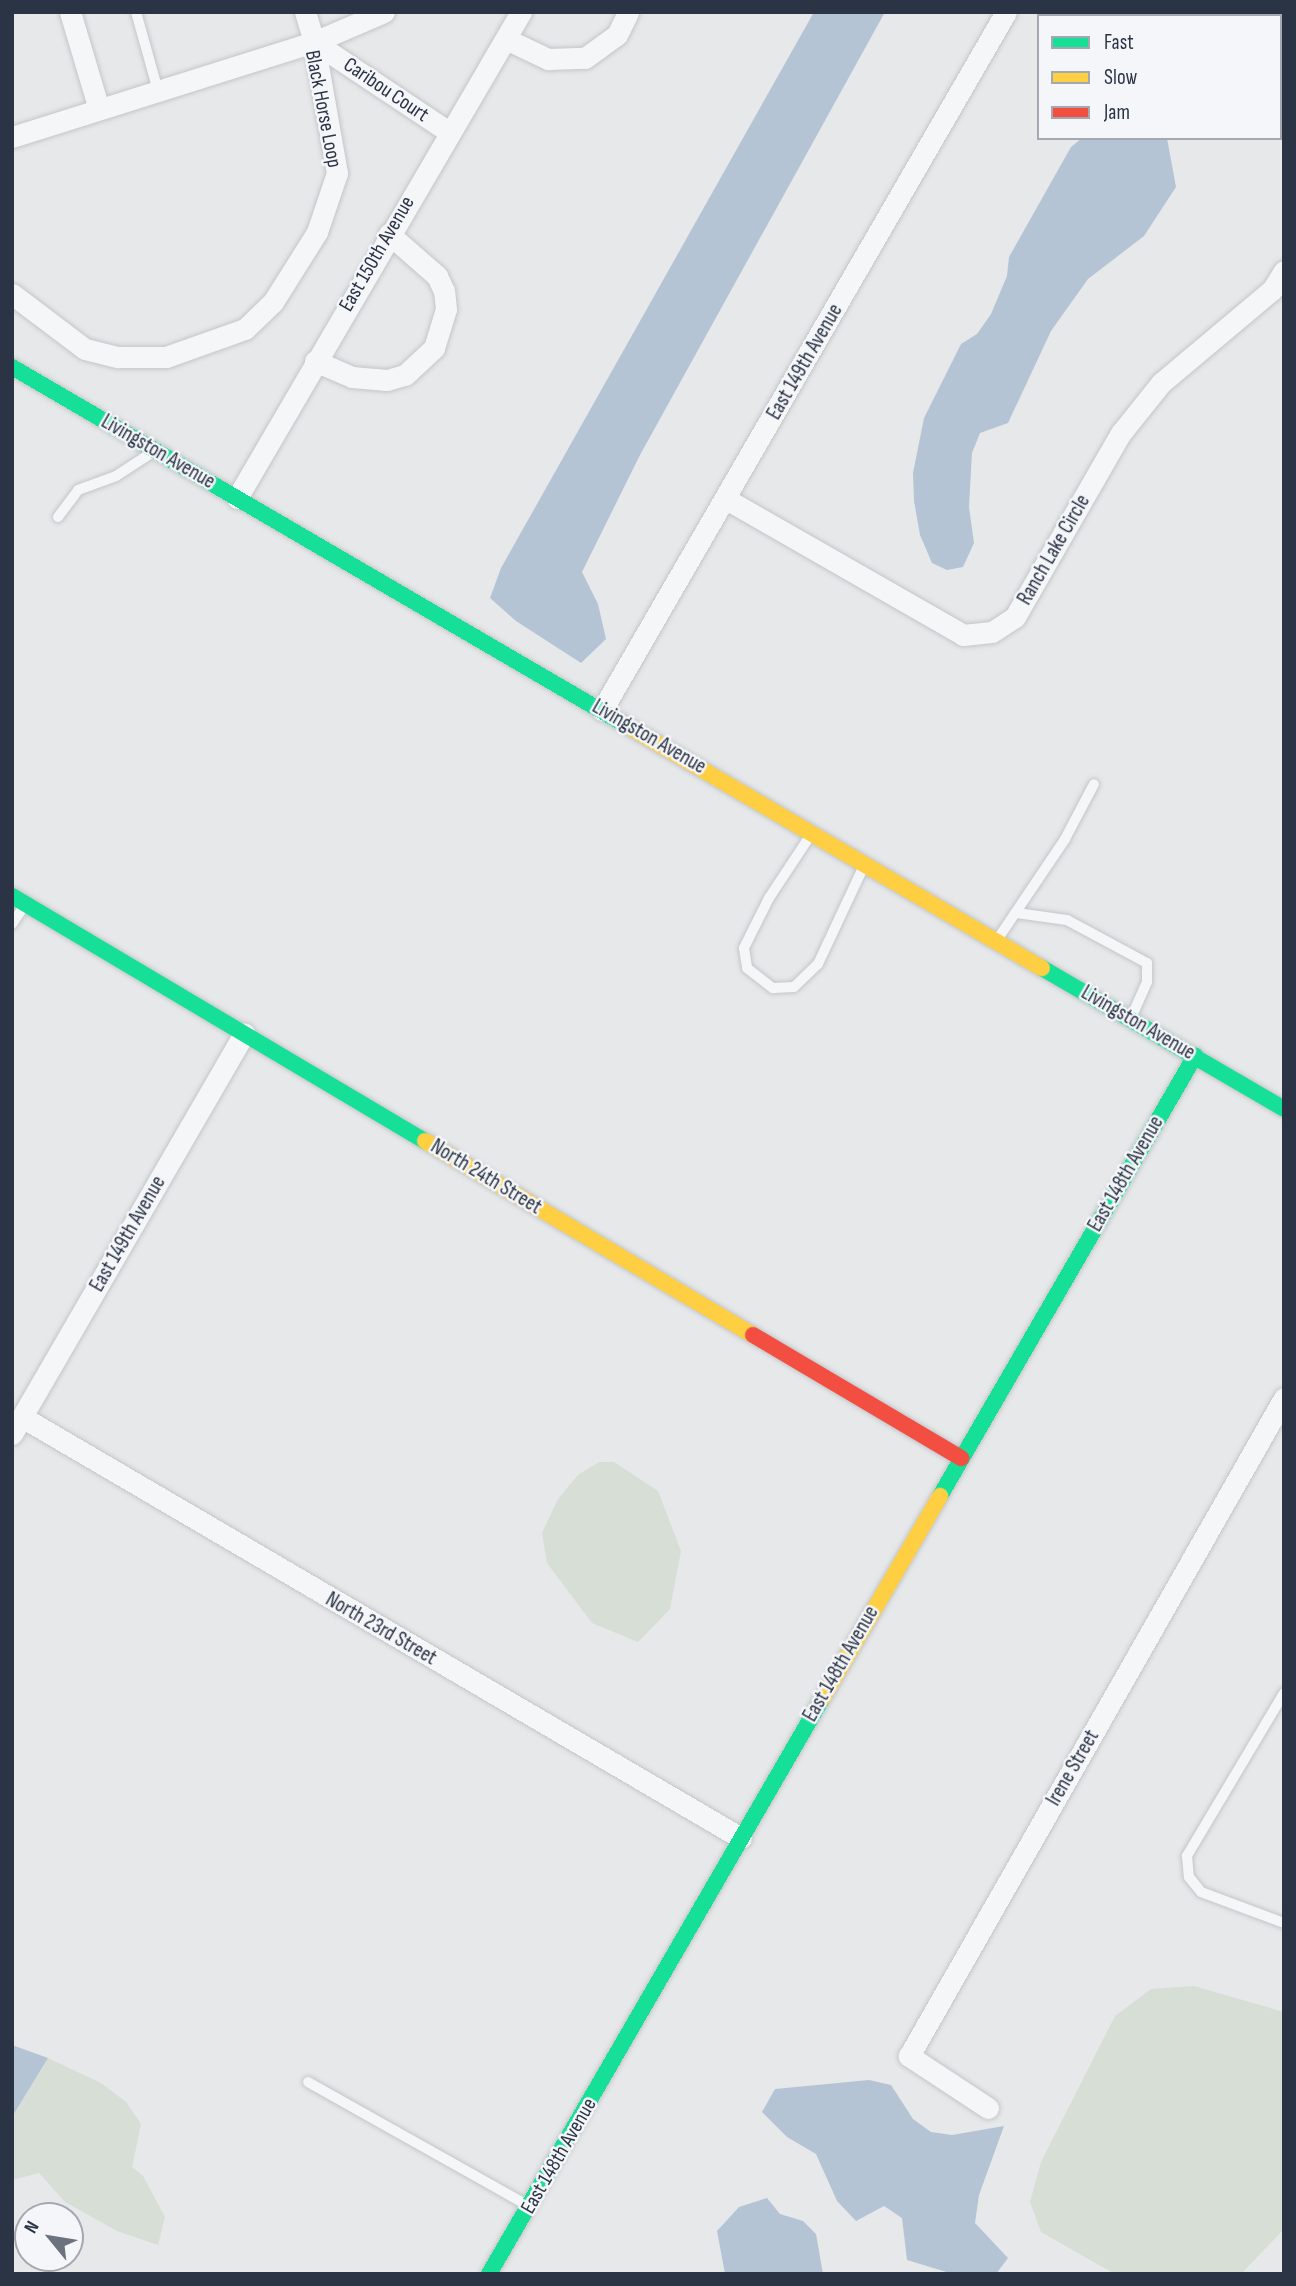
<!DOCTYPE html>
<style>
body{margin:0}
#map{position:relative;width:1296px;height:2286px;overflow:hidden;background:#e6e8ea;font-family:"Sofia Sans Condensed",sans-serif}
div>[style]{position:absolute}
.green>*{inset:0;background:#d6ded6}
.water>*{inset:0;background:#b4c4d5}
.roads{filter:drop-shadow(0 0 2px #c4c6c8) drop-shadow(0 0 2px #c4c6c8)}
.lane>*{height:10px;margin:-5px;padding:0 5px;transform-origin:5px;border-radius:5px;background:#f5f6f7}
.street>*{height:21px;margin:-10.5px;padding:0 10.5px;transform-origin:10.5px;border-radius:10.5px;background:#f5f6f7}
.fast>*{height:16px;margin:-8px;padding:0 8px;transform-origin:8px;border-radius:8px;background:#16e098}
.slow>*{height:16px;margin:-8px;padding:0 8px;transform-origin:8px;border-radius:8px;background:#ffcf43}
.jam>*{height:16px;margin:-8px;padding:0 8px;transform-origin:8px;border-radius:8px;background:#f24e42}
span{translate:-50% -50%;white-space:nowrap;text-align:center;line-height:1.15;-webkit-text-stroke:5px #f4f6f9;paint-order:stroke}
.street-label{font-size:21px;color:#2b3445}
.frame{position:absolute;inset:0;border:14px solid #2b3445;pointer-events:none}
.legend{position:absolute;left:1037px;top:14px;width:245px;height:126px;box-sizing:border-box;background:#f4f6f9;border:2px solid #a4a8b1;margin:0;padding:9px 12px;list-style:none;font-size:21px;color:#2b3445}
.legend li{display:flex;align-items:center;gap:14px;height:35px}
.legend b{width:35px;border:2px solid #a4a8b1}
.north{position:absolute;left:14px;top:2202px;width:70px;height:70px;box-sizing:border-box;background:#f4f6f9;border:2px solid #a4a8b1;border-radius:50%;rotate:300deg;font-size:19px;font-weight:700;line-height:28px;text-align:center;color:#2b3445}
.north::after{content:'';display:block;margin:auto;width:24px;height:32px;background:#6c737f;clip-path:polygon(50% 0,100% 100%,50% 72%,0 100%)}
</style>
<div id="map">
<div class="green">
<div style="clip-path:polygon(599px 1462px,614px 1462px,658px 1491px,681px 1551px,670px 1609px,638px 1642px,592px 1623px,547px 1563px,542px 1533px,558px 1499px,578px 1475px)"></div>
<div style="clip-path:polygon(1194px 1986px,1284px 2012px,1284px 2229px,1241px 2274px,1115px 2274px,1041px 2232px,1030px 2202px,1041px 2162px,1115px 2016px,1151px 1989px)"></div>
<div style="clip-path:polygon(48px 2058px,101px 2083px,126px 2102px,141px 2124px,132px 2167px,143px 2176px,165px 2217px,158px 2245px,117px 2231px,65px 2202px,39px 2173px,12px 2180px,12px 2117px)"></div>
</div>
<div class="water">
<div style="clip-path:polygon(814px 12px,885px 12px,640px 455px,582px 572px,598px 604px,606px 639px,581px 663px,516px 621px,490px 598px,501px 568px)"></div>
<div style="clip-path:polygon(1082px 138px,1167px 138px,1176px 187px,1144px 236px,1088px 279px,1051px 331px,1008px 423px,980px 433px,972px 453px,969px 507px,974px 543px,963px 567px,947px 570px,932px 563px,920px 535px,914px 501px,913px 473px,924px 418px,961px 344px,977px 334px,991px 314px,1007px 276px,1009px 257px,1071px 147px)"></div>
<div style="clip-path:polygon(12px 2045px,48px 2058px,12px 2117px)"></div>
<div style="clip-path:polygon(869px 2080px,891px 2085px,913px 2119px,931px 2132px,952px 2135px,1004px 2126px,979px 2195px,975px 2223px,1008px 2258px,996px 2274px,953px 2274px,907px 2260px,902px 2218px,884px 2206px,856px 2221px,837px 2201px,816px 2154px,787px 2137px,762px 2112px,775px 2089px)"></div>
<div style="clip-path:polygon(767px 2198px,780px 2214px,803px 2221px,816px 2234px,823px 2274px,725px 2274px,717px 2231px,739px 2207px)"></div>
</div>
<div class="roads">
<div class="lane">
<div style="left:136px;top:12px;width:82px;rotate:74.4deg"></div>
<div style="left:58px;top:517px;width:34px;rotate:-53deg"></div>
<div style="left:78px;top:490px;width:40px;rotate:-20.2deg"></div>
<div style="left:116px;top:476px;width:44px;rotate:-33deg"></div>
<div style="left:810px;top:836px;width:74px;rotate:123.5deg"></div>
<div style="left:769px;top:898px;width:56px;rotate:116.6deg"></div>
<div style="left:744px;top:948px;width:20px;rotate:81deg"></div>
<div style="left:747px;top:968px;width:33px;rotate:38deg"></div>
<div style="left:773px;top:988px;width:21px;rotate:-3deg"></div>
<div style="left:794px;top:987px;width:33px;rotate:-44deg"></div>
<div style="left:818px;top:964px;width:108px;rotate:-64.9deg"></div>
<div style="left:1017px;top:913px;width:50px;rotate:8deg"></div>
<div style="left:1067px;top:920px;width:91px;rotate:28.3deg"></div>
<div style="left:1147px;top:963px;width:19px;rotate:90deg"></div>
<div style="left:1147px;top:982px;width:39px;rotate:114deg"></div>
<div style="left:12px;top:924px;width:22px;rotate:-56deg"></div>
<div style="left:997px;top:940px;width:122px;rotate:-56deg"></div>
<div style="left:1065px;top:839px;width:62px;rotate:-62.2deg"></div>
<div style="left:1284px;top:1693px;width:190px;rotate:120.8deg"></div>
<div style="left:1187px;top:1856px;width:21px;rotate:85deg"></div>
<div style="left:1189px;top:1877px;width:19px;rotate:51deg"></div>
<div style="left:1201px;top:1892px;width:89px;rotate:20.5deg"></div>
<div style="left:308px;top:2082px;width:251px;rotate:29.3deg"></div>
</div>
<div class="street">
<div style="left:70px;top:12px;width:101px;rotate:73.4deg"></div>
<div style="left:305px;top:12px;width:31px;rotate:73deg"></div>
<div style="left:314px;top:42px;width:162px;rotate:33.7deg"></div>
<div style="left:1270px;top:12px;width:7px;rotate:34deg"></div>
<div style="left:506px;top:39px;width:47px;rotate:25.5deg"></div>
<div style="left:548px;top:59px;width:37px;rotate:-2deg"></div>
<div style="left:585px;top:58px;width:39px;rotate:-36deg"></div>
<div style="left:617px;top:35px;width:25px;rotate:-64deg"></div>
<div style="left:12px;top:137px;width:317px;rotate:-17.5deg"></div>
<div style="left:314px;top:42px;width:76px;rotate:-23.2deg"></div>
<div style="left:12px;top:294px;width:91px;rotate:37deg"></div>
<div style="left:85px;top:349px;width:34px;rotate:14deg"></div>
<div style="left:118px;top:357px;width:48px"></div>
<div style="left:166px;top:357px;width:84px;rotate:-19.5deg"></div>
<div style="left:245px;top:329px;width:39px;rotate:-44deg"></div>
<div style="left:273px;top:302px;width:83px;rotate:-57.8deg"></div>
<div style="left:317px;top:232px;width:62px;rotate:-71.3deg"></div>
<div style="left:337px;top:173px;width:133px;rotate:-100deg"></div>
<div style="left:315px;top:361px;width:40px;rotate:23.4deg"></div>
<div style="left:352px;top:377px;width:35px;rotate:5deg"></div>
<div style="left:387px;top:380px;width:19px;rotate:-16deg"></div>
<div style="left:405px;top:375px;width:40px;rotate:-43deg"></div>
<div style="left:434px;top:348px;width:41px;rotate:-72.9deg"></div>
<div style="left:446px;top:309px;width:18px;rotate:-96deg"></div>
<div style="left:444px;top:291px;width:17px;rotate:-115deg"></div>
<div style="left:437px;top:276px;width:64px;rotate:-138.8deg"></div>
<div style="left:237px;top:498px;width:563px;rotate:-59.7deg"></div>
<div style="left:726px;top:499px;width:273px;rotate:29.8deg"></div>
<div style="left:963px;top:635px;width:29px;rotate:-6deg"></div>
<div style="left:992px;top:632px;width:27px;rotate:-33deg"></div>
<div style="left:1015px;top:617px;width:212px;rotate:-60.1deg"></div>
<div style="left:1121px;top:433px;width:64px;rotate:-51.3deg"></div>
<div style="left:1161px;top:383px;width:145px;rotate:-40deg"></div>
<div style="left:1272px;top:290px;width:22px;rotate:-58deg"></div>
<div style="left:602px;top:710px;width:806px;rotate:-59.94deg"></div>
<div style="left:22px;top:1417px;width:833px;rotate:30.35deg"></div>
<div style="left:12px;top:1434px;width:463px;rotate:-59.9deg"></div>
<div style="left:988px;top:2108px;width:95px;rotate:-146.6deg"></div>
<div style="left:909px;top:2056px;width:757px;rotate:-60.32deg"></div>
</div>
<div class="fast">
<div style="left:12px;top:367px;width:709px;rotate:30.26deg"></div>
<div style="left:12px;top:896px;width:480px;rotate:30.7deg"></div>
<div style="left:1042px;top:968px;width:280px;rotate:30.2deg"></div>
<div style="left:940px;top:1496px;width:509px;rotate:-59.91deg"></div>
<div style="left:489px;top:2274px;width:664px;rotate:-59.92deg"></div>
</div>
<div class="slow">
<div style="left:624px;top:724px;width:484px;rotate:30.3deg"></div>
<div style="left:425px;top:1141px;width:381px;rotate:30.6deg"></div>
<div style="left:822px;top:1699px;width:235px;rotate:-59.8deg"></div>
</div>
<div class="jam">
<div style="left:753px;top:1335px;width:242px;rotate:30.6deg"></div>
</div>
</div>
<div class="street-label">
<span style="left:386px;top:90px;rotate:34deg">Caribou Court</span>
<span style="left:323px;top:109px;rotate:79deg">Black Horse Loop</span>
<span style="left:377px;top:254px;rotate:-60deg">East 150th Avenue</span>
<span style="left:805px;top:362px;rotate:-60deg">East 149th Avenue</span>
<span style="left:158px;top:452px;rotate:30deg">Livingston Avenue</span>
<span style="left:1054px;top:550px;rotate:-60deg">Ranch Lake Circle</span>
<span style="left:649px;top:737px;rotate:30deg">Livingston Avenue</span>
<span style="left:1138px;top:1023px;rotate:30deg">Livingston Avenue</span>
<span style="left:1126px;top:1174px;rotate:-60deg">East 148th Avenue</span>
<span style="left:486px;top:1177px;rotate:31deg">North 24th Street</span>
<span style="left:128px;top:1234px;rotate:-60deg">East 149th Avenue</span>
<span style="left:381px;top:1629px;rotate:30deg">North 23rd Street</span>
<span style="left:841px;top:1664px;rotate:-60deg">East 148th Avenue</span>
<span style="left:1073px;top:1768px;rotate:-60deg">Irene Street</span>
<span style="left:559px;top:2156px;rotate:-60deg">East 148th Avenue</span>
</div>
<div class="frame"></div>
<ul class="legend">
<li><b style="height:9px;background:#16e098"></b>Fast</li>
<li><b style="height:9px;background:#ffcf43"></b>Slow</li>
<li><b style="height:9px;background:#f24e42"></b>Jam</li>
</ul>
<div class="north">N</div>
</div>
